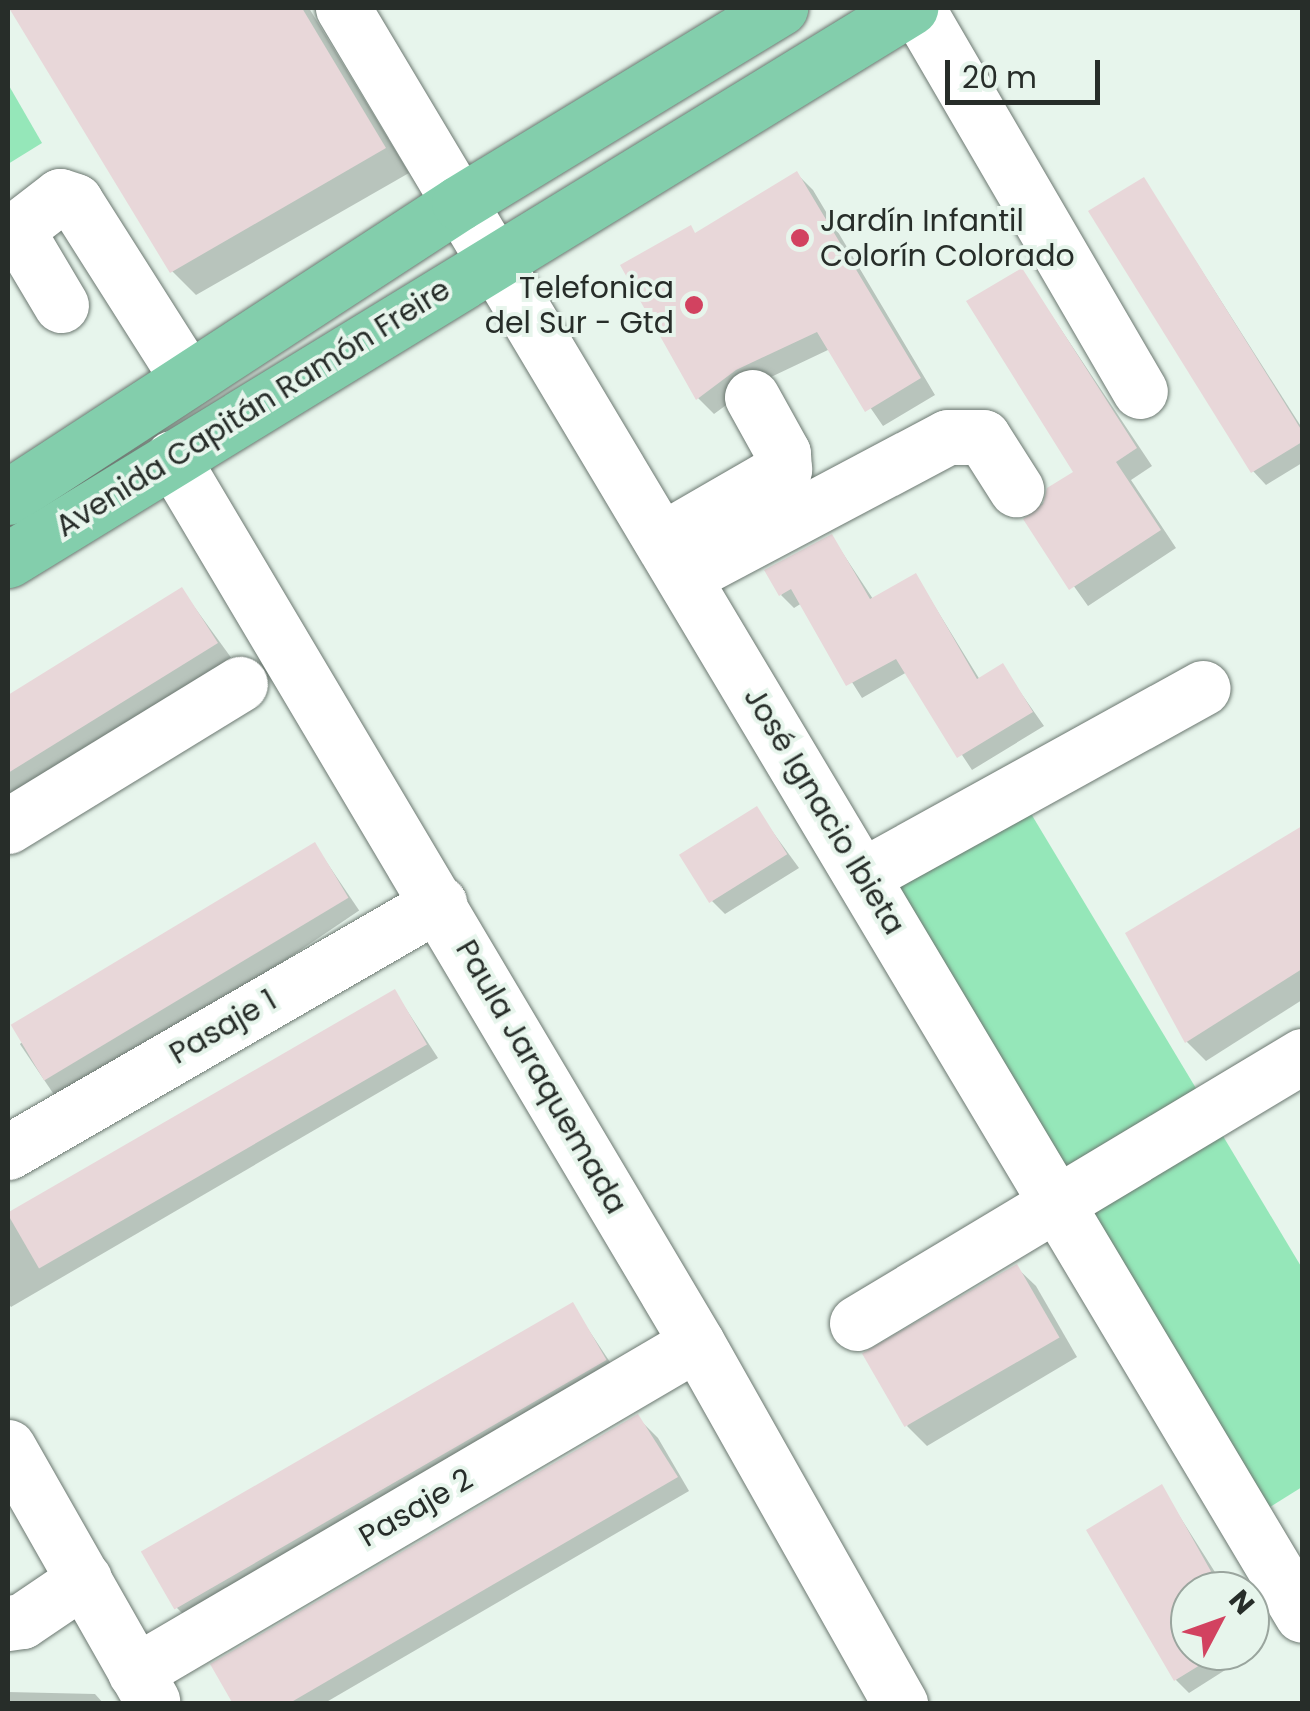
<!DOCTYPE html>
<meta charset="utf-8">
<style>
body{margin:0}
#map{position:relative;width:1310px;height:1711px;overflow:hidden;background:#e7f5ec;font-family:Poppins,sans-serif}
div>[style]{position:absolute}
.green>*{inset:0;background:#95e7b9;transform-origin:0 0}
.shadow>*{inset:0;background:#0003;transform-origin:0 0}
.building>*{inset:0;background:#e8d7d9;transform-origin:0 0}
.roads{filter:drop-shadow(0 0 2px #6c7871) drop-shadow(0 0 2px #6c7871)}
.minor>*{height:55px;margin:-27.5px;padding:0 27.5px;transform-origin:27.5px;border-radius:27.5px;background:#fff}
.major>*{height:55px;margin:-27.5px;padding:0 27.5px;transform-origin:27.5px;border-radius:27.5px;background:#83ceac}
.dots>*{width:28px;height:28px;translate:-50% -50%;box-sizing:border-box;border:5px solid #e7f5ec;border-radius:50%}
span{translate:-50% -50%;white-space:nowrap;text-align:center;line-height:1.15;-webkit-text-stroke:8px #e7f5ec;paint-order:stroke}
.poi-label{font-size:30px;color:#272d29}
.left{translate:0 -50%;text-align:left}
.right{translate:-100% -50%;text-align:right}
.street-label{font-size:30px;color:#272d29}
.frame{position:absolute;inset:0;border:10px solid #272d29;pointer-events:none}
.north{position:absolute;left:1170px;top:1571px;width:100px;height:100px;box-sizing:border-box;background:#e7f5ec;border:2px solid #9aa59e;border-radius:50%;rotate:49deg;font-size:28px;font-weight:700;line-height:40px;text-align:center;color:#272d29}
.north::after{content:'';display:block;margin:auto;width:35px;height:45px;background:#d24260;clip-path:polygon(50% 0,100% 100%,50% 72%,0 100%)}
.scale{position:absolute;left:945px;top:60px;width:155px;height:45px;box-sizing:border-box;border:5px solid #272d29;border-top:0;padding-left:12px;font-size:30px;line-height:35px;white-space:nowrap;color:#272d29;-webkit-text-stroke:8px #e7f5ec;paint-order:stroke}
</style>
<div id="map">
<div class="green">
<div style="clip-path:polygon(8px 84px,42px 143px,8px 164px)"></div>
<div style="left:1021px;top:797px;width:354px;height:161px;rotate:59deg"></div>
<div style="clip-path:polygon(1217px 1126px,1302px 1268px,1302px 1487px,1262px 1512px,1079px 1210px)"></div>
</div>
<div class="shadow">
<div style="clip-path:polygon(12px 8px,309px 8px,409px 173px,196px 295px,172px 271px)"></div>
<div style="clip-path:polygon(797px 174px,813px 190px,935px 395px,883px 426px,830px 349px,752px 386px,714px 414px,698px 398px,696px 235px)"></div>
<div style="clip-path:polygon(1144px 180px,1302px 428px,1302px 463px,1266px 485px,1253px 471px)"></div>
<div style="clip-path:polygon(1022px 271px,1152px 466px,1131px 480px,1176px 548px,1088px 606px,1026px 519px,1076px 472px)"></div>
<div style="clip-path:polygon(832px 537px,873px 599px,916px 576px,980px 680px,1002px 666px,1044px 726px,972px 770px,907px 672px,862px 698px,802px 603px,794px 608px,781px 595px)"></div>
<div style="clip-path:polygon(182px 590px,235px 663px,8px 804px,8px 698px)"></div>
<div style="clip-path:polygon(756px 809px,799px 868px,725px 914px,712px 901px)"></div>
<div style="clip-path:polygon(1302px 829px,1302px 1000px,1206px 1061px,1187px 1042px,1128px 934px)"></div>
<div style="left:315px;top:845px;width:79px;height:356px;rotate:56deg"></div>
<div style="clip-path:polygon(395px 992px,438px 1058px,11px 1307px,8px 1303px,8px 1218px)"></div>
<div style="clip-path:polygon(1016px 1267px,1036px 1286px,1077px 1357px,927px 1446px,907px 1426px)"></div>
<div style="clip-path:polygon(572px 1305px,618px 1374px,189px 1620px,176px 1607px)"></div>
<div style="clip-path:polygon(637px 1417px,658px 1438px,689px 1491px,323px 1704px,235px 1704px)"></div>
<div style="clip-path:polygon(1161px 1487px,1227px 1591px,1190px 1591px,1190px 1651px,1250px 1651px,1250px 1630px,1260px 1648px,1189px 1693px,1176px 1680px)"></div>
<div style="clip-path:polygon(8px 1692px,95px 1694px,104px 1704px,8px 1704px)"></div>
</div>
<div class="building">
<div style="clip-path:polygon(9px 8px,302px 8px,386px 148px,170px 273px)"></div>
<div style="clip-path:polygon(797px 171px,921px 378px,865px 412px,817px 332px,736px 370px,696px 400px,620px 265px,691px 225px,695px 233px)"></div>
<div style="clip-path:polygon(1144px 177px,1302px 431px,1302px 442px,1251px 473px,1088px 211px)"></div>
<div style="clip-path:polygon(1022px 268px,1137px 448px,1116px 462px,1161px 530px,1069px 590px,1023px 519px,1043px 504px,1047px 488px,1073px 472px,966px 301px)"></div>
<div style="clip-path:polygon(832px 534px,870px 599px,916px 573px,977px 679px,1003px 663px,1033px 712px,957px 758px,896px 659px,846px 686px,791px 589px,779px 596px,764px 570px)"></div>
<div style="clip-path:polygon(182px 587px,218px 643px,8px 773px,8px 695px)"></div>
<div style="left:757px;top:806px;width:57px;height:92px;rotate:58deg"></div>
<div style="clip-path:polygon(1302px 826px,1302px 969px,1185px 1043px,1125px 933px)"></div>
<div style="left:315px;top:842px;width:65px;height:355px;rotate:59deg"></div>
<div style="left:395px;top:989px;width:64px;height:448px;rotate:60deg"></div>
<div style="left:1017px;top:1264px;width:85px;height:179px;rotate:60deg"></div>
<div style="left:573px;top:1302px;width:67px;height:499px;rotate:60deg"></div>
<div style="clip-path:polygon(638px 1414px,678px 1477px,288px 1704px,233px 1704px,210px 1664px)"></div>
<div style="clip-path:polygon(1162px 1484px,1222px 1591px,1190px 1591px,1190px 1651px,1223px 1651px,1174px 1681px,1086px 1530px)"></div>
</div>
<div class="roads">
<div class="minor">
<div style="left:343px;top:8px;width:1871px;rotate:59.17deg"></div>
<div style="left:917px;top:8px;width:443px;rotate:59.8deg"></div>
<div style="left:61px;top:305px;width:74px;rotate:-120.7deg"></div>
<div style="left:23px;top:241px;width:15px;rotate:-98deg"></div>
<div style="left:21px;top:226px;width:49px;rotate:-37.6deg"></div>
<div style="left:60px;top:196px;width:16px;rotate:18deg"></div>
<div style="left:75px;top:201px;width:211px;rotate:57.6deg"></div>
<div style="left:172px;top:458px;width:1029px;rotate:59.32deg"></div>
<div style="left:697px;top:1343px;width:414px;rotate:60.6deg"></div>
<div style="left:663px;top:539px;width:140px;rotate:-30deg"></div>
<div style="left:784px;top:469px;width:16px;rotate:-94deg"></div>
<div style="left:783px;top:453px;width:64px;rotate:-119deg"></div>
<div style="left:685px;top:576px;width:297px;rotate:-27.9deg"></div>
<div style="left:948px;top:437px;width:35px"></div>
<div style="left:983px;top:437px;width:62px;rotate:57.6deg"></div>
<div style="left:8px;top:826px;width:272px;rotate:-31.5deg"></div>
<div style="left:862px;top:876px;width:389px;rotate:-28.9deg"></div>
<div style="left:8px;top:1152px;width:498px;rotate:-30deg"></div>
<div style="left:857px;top:1323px;width:519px;rotate:-30.96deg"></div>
<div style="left:8px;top:1447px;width:292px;rotate:60.4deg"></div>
<div style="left:8px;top:1623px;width:14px;rotate:-8deg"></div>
<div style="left:22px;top:1621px;width:75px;rotate:-34.1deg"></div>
<div style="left:135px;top:1672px;width:651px;rotate:-30.35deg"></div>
</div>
<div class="major">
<div style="left:8px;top:497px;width:538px;rotate:-33.1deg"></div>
<div style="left:459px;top:203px;width:376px;rotate:-31.3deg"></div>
<div style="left:8px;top:560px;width:1058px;rotate:-31.47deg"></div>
</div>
</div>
<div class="dots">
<div style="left:800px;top:238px;background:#d24260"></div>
<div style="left:694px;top:305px;background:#d24260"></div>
</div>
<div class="poi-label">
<span class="left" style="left:820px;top:238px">Jardín Infantil<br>Colorín Colorado</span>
<span class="right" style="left:674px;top:305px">Telefonica<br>del Sur - Gtd</span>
</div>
<div class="street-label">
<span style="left:253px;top:408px;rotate:-32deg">Avenida Capitán Ramón Freire</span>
<span style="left:824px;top:811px;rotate:59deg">José Ignacio Ibieta</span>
<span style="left:223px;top:1027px;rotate:-30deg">Pasaje 1</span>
<span style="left:541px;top:1077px;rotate:60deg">Paula Jaraquemada</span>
<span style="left:416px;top:1508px;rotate:-30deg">Pasaje 2</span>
</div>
<div class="frame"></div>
<div class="north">N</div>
<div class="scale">20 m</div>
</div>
